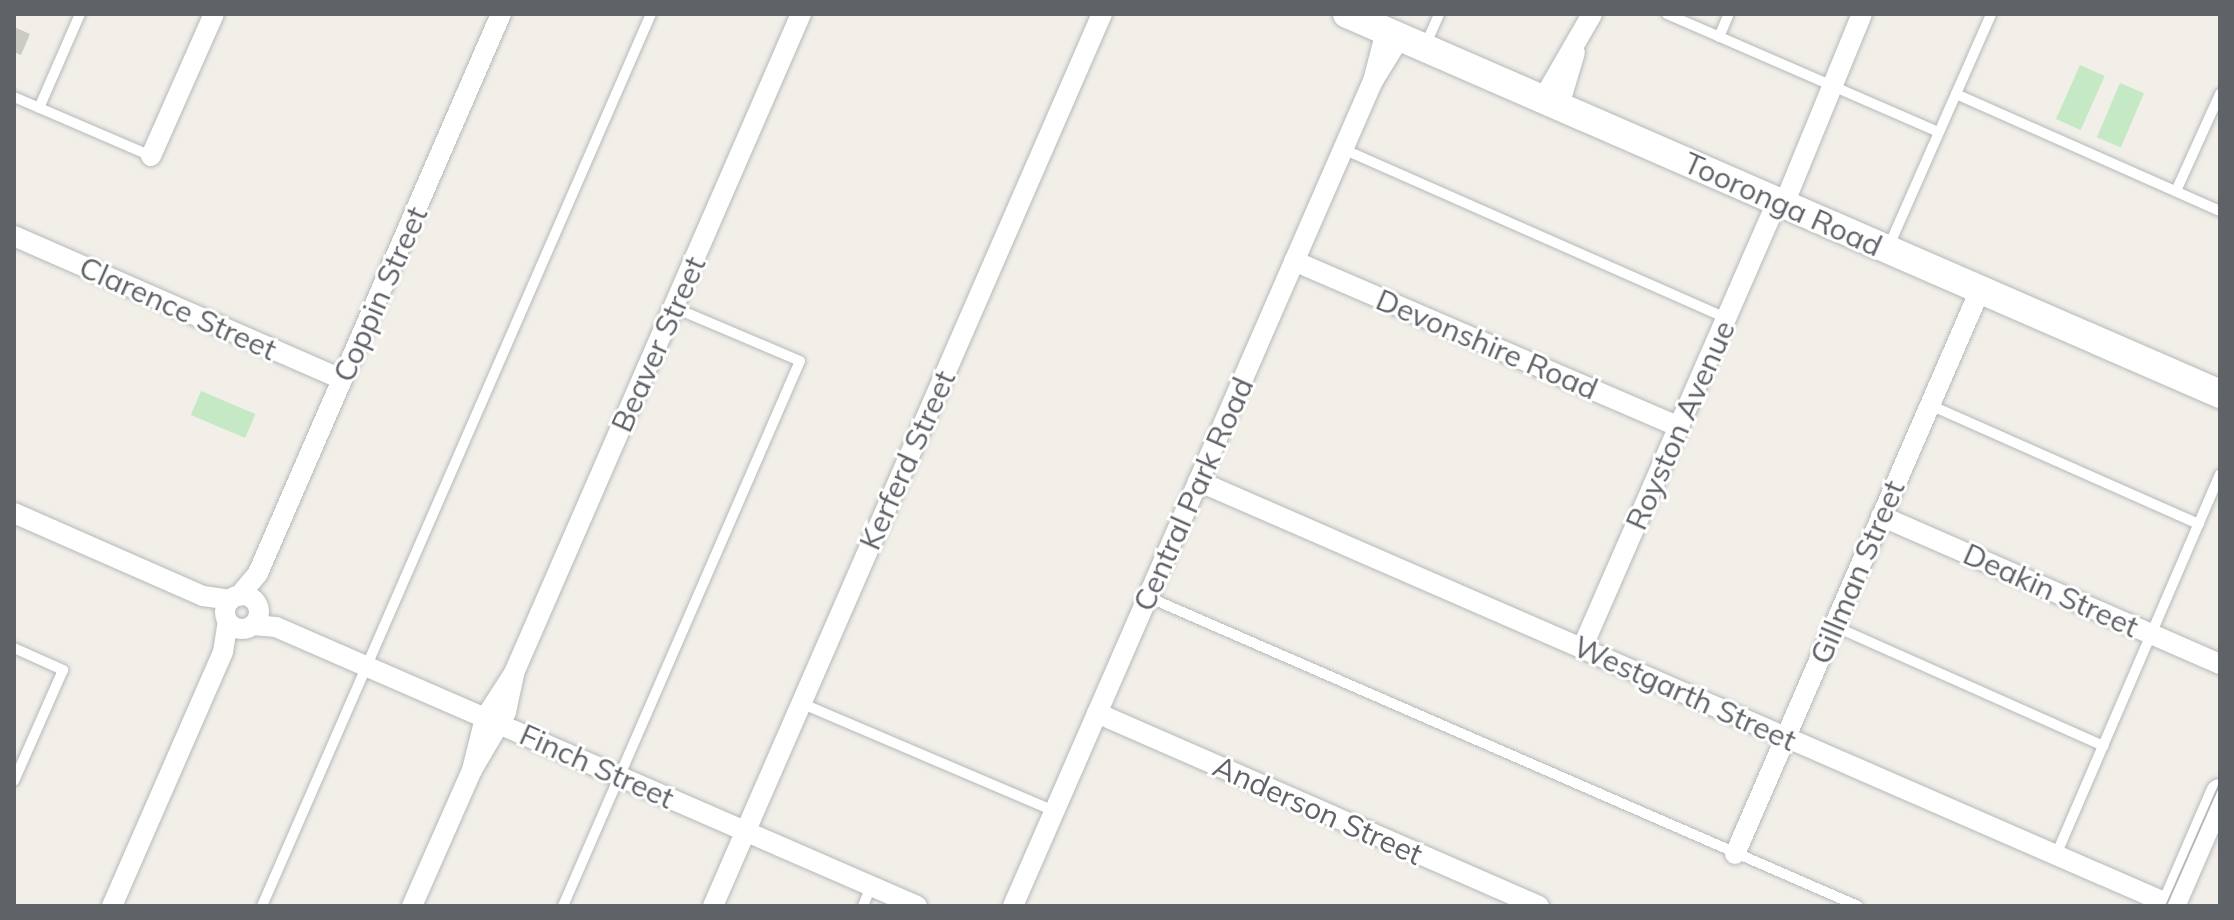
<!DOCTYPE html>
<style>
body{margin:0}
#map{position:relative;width:2234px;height:920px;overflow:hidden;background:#f1efe8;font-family:Mulish,sans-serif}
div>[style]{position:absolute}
.green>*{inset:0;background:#c5e8c5;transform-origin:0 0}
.building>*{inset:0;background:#cccac5}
.roads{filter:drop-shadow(0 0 2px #b5b8bc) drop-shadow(0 0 2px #b5b8bc)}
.service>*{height:10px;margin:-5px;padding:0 5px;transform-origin:5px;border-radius:5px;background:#fff}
.minor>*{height:20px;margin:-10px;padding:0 10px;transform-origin:10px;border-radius:10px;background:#fff}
.minor>.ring{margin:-10px;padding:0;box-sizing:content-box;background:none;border:20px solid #fff;border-radius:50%}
.secondary>*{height:28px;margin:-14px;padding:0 14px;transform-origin:14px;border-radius:14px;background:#fff}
.tram>*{height:2px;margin:-1px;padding:0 1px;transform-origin:1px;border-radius:1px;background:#b6b7b8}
span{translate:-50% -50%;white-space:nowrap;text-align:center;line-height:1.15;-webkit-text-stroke:6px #fff;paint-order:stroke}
.street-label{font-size:30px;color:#5f6368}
.frame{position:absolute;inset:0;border:16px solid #5f6368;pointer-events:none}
</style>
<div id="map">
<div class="green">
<div style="left:2080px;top:65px;width:27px;height:59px;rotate:24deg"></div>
<div style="left:2120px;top:83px;width:26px;height:59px;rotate:23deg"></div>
<div style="left:201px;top:391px;width:59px;height:26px;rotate:23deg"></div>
</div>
<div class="building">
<div style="clip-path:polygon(14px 27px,30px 34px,21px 55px,14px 52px)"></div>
</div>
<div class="roads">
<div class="service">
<div style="left:1667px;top:14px;width:296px;rotate:23.5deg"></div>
<div style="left:1719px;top:37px;width:25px;rotate:-67deg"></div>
<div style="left:1425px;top:46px;width:35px;rotate:-66deg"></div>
<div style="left:1956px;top:94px;width:289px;rotate:23.9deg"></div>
<div style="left:14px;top:97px;width:149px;rotate:23.3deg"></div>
<div style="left:39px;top:108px;width:103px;rotate:-66.4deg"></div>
<div style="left:1343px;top:149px;width:420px;rotate:23.8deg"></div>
<div style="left:2176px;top:191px;width:107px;rotate:-65.6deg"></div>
<div style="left:1888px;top:248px;width:256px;rotate:-66.2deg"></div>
<div style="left:1930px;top:405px;width:294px;rotate:23.9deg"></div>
<div style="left:1148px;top:597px;width:774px;rotate:23.52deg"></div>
<div style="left:1834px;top:626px;width:295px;rotate:24deg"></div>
<div style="left:14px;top:648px;width:54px;rotate:24.2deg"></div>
<div style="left:63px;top:670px;width:121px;rotate:113.8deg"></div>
<div style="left:801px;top:703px;width:275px;rotate:23.1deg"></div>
<div style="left:2056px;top:855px;width:414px;rotate:-66.7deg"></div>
<div style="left:262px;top:906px;width:973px;rotate:-66.44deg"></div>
<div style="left:563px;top:906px;width:594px;rotate:-66.5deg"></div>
<div style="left:800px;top:361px;width:138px;rotate:-157deg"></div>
<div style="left:863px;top:906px;width:22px;rotate:-68deg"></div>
</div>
<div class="minor">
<div style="left:1373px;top:81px;width:52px;rotate:-75.4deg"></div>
<div style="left:1543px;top:99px;width:98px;rotate:-60deg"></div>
<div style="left:1559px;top:106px;width:56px;rotate:-73.5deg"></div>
<div style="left:151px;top:156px;width:155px;rotate:-66.1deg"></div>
<div style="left:1784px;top:204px;width:205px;rotate:-67.7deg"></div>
<div style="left:14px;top:236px;width:358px;rotate:23.6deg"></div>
<div style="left:1294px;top:261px;width:419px;rotate:23.3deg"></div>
<div style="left:1198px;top:481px;width:1061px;rotate:23.55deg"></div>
<div style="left:14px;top:513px;width:206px;rotate:23.7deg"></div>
<div style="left:203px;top:596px;width:28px;rotate:8deg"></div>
<div style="left:1881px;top:516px;width:370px;rotate:23.6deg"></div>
<div class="ring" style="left:225px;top:595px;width:14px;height:14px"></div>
<div style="left:239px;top:596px;width:30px;rotate:-50deg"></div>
<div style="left:258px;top:573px;width:610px;rotate:-66.51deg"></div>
<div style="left:253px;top:625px;width:23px;rotate:5deg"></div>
<div style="left:276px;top:627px;width:699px;rotate:23.52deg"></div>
<div style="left:1582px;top:648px;width:488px;rotate:-66.4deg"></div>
<div style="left:1097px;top:713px;width:482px;rotate:23.6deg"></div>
<div style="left:472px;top:770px;width:54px;rotate:-76deg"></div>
<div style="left:485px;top:718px;width:54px;rotate:-57.2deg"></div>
<div style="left:1735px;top:854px;width:615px;rotate:-66.52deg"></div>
<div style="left:112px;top:906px;width:277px;rotate:-66.4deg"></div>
<div style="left:223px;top:652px;width:30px;rotate:-81deg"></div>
<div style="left:412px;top:906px;width:149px;rotate:-66.2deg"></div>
<div style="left:472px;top:770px;width:67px;rotate:-59.6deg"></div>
<div style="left:506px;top:712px;width:40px;rotate:-78deg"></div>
<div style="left:514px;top:673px;width:719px;rotate:-66.47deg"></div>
<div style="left:713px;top:906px;width:973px;rotate:-66.44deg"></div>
<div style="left:1013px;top:906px;width:900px;rotate:-66.43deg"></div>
<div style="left:1373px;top:81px;width:52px;rotate:-58.5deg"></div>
</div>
<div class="secondary">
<div style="left:1347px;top:14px;width:952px;rotate:23.52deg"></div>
<div style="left:2171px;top:906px;width:123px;rotate:-66.6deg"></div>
</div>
</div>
<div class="tram">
<div style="left:2166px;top:906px;width:134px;rotate:-66.3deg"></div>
</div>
<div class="street-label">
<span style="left:1783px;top:204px;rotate:24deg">Tooronga Road</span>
<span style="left:380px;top:294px;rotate:-66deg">Coppin Street</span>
<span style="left:178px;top:308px;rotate:24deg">Clarence Street</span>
<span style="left:658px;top:344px;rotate:-66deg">Beaver Street</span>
<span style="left:1487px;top:344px;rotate:23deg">Devonshire Road</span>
<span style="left:1680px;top:425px;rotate:-66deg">Royston Avenue</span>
<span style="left:907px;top:460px;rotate:-66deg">Kerferd Street</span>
<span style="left:1193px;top:494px;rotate:-66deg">Central Park Road</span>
<span style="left:1857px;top:572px;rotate:-67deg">Gillman Street</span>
<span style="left:2051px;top:590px;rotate:24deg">Deakin Street</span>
<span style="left:1685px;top:693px;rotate:24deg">Westgarth Street</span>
<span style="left:597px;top:766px;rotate:24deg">Finch Street</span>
<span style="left:1318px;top:810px;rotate:24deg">Anderson Street</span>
</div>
<div class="frame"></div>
</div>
